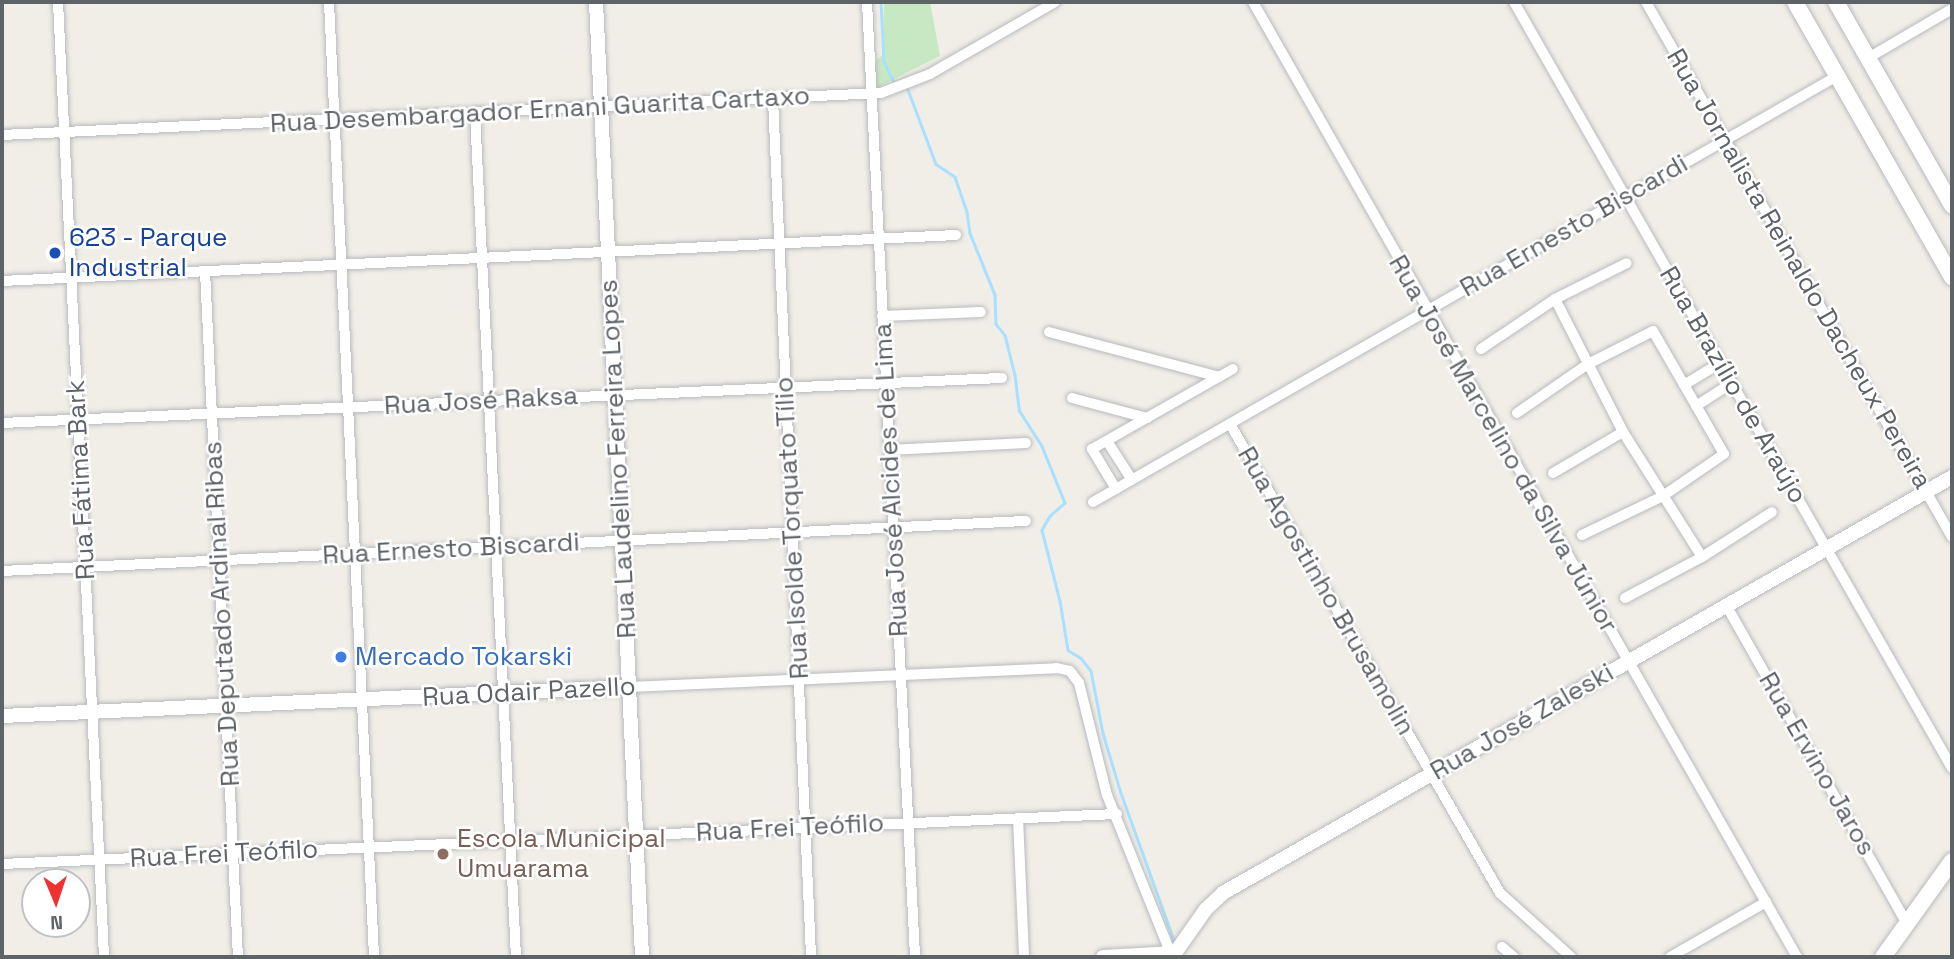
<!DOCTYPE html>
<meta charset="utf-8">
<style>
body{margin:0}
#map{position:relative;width:1954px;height:959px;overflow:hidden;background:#f1eee7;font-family:"Space Grotesk",sans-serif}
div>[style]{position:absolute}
.green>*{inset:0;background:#c6e9c4}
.stream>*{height:2.5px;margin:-1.25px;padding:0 1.25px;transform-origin:1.25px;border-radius:1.25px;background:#a9e0ff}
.roads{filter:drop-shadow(0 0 2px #b7babe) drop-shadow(0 0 2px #b7babe)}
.minor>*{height:10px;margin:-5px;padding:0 5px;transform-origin:5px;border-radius:5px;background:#fff}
.tertiary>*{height:14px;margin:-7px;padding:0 7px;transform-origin:7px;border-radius:7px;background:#fff}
.secondary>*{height:16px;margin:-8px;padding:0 8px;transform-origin:8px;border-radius:8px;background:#fff}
.dots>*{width:19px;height:19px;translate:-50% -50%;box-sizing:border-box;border:4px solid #fff;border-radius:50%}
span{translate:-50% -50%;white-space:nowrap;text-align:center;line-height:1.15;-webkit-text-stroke:5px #fff;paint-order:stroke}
.street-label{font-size:26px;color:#5e6368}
.transit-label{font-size:26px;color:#164399}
.left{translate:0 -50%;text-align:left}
.shop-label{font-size:26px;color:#366cbe}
.education-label{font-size:26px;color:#785e54}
.frame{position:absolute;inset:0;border:4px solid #5e6368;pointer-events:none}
.north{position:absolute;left:21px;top:868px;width:70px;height:70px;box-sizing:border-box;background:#fff;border:2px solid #bfc1c3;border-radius:50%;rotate:178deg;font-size:19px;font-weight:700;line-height:28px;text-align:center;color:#5e6368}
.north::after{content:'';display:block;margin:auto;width:24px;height:32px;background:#ef3130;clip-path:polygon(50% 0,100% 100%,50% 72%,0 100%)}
</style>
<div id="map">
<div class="green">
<div style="clip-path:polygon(884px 2px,930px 2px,940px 56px,878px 87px,871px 66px,883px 54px)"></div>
</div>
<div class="stream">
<div style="left:881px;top:2px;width:60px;rotate:87.1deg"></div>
<div style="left:884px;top:62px;width:22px;rotate:63deg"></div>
<div style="left:894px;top:82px;width:4px;rotate:27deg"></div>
<div style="left:907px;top:87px;width:82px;rotate:69.4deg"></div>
<div style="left:936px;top:164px;width:23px;rotate:34deg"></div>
<div style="left:955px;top:177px;width:37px;rotate:71deg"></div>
<div style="left:967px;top:212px;width:21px;rotate:82deg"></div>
<div style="left:970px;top:233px;width:67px;rotate:68deg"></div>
<div style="left:995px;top:295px;width:29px;rotate:88deg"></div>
<div style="left:996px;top:324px;width:14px;rotate:51deg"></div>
<div style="left:1005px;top:335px;width:41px;rotate:76deg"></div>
<div style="left:1015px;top:375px;width:35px;rotate:83deg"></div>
<div style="left:1019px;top:410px;width:43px;rotate:57.4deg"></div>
<div style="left:1042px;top:446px;width:61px;rotate:68deg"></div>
<div style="left:1065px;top:503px;width:20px;rotate:139deg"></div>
<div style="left:1050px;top:516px;width:16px;rotate:120deg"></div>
<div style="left:1042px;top:530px;width:73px;rotate:75.8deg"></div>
<div style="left:1060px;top:601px;width:50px;rotate:80.7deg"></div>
<div style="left:1068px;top:650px;width:15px;rotate:32deg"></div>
<div style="left:1081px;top:658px;width:16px;rotate:52deg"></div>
<div style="left:1091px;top:671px;width:63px;rotate:79deg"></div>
<div style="left:1103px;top:733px;width:63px;rotate:73.3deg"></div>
<div style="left:1121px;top:793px;width:159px;rotate:70.2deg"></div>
</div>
<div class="roads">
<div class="minor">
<div style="left:58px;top:2px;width:956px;rotate:87.24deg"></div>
<div style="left:329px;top:2px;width:956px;rotate:87.3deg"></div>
<div style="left:867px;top:2px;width:956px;rotate:87.12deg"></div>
<div style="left:1253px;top:2px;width:1099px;rotate:60.33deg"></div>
<div style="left:1514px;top:2px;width:882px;rotate:60.24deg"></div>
<div style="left:1646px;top:2px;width:616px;rotate:60.23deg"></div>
<div style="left:1868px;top:58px;width:97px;rotate:-30.3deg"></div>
<div style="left:773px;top:99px;width:859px;rotate:87.46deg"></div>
<div style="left:475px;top:113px;width:845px;rotate:87.22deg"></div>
<div style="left:2px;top:135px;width:880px;rotate:-2.74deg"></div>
<div style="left:881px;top:93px;width:53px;rotate:-21.2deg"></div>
<div style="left:930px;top:74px;width:144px;rotate:-29.9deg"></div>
<div style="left:205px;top:271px;width:687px;rotate:87.25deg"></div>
<div style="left:2px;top:281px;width:955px;rotate:-2.76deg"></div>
<div style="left:1555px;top:299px;width:149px;rotate:62.9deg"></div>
<div style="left:1623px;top:432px;width:148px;rotate:57.7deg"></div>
<div style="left:882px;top:316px;width:99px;rotate:-2.3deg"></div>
<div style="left:1049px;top:332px;width:176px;rotate:14.8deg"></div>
<div style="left:1481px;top:349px;width:89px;rotate:-34deg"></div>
<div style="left:1555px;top:299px;width:80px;rotate:-26.6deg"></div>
<div style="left:1684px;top:385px;width:42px;rotate:-31.4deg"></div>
<div style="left:1072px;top:398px;width:78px;rotate:14.9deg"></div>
<div style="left:1696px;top:406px;width:43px;rotate:-32.6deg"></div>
<div style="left:1517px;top:413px;width:86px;rotate:-34.6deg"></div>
<div style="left:1588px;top:364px;width:73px;rotate:-26.9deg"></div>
<div style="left:1653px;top:331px;width:142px;rotate:60deg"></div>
<div style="left:1724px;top:454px;width:74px;rotate:145.5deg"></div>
<div style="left:1663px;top:496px;width:90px;rotate:154.3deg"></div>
<div style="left:2px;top:423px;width:1001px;rotate:-2.58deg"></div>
<div style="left:1230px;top:424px;width:541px;rotate:60.07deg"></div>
<div style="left:1500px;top:893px;width:96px;rotate:42deg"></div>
<div style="left:1107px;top:441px;width:46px;rotate:57.3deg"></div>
<div style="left:889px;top:450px;width:137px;rotate:-2.9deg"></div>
<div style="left:1553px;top:473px;width:81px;rotate:-30.4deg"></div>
<div style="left:1116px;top:489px;width:47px;rotate:-121deg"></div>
<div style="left:1092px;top:449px;width:162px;rotate:-29.6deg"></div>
<div style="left:1093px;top:502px;width:857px;rotate:-29.79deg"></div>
<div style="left:2px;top:571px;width:1025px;rotate:-2.8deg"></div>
<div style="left:1625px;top:598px;width:87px;rotate:-28deg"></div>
<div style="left:1702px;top:557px;width:83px;rotate:-32.7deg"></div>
<div style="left:1726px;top:605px;width:366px;rotate:60.4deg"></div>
<div style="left:629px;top:687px;width:428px;rotate:-2.5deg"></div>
<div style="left:1057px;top:668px;width:13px;rotate:13deg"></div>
<div style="left:1070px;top:671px;width:15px;rotate:53deg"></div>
<div style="left:1079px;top:683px;width:115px;rotate:76deg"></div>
<div style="left:1107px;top:795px;width:171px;rotate:68.1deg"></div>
<div style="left:1018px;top:818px;width:139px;rotate:87.5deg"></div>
<div style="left:2px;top:864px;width:1116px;rotate:-2.57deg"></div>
<div style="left:1502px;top:947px;width:16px;rotate:40deg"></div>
<div style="left:1670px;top:957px;width:111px;rotate:-29.8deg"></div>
</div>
<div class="tertiary">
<div style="left:596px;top:2px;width:956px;rotate:87.24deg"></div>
<div style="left:2px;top:716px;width:628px;rotate:-2.65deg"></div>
<div style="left:1103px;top:957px;width:72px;rotate:-3.2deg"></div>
<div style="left:1175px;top:953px;width:54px;rotate:-54.8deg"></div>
<div style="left:1206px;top:909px;width:23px;rotate:-43deg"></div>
<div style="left:1223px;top:893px;width:839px;rotate:-29.71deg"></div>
</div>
<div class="secondary">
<div style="left:1795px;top:2px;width:317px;rotate:60.3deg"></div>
<div style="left:1836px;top:2px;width:234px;rotate:60.3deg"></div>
<div style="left:1883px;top:957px;width:118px;rotate:-54.3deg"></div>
</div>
</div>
<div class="dots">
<div style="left:55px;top:253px;background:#1a4fb4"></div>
<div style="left:341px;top:657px;background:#3f7fe0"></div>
<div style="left:443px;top:854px;background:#8d6e63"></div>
</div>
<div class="street-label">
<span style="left:540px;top:110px;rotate:-3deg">Rua Desembargador Ernani Guarita Cartaxo</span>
<span style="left:1574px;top:226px;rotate:-30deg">Rua Ernesto Biscardi</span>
<span style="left:1799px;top:269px;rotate:60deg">Rua Jornalista Reinaldo Dacheux Pereira</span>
<span style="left:1733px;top:385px;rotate:60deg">Rua Brazílio de Araújo</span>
<span style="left:481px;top:401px;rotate:-3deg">Rua José Raksa</span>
<span style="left:1503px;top:444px;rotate:60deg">Rua José Marcelino da Silva Júnior</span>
<span style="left:618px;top:459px;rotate:-93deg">Rua Laudelino Ferreira Lopes</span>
<span style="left:81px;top:480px;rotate:-93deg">Rua Fátima Bark</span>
<span style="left:891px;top:480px;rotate:-93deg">Rua José Alcides de Lima</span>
<span style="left:792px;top:528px;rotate:-93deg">Rua Isolde Torquato Tílio</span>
<span style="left:451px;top:549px;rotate:-3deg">Rua Ernesto Biscardi</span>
<span style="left:1326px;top:591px;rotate:60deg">Rua Agostinho Brusamolin</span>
<span style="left:222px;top:614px;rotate:-93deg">Rua Deputado Ardinal Ribas</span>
<span style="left:529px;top:692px;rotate:-3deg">Rua Odair Pazello</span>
<span style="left:1522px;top:722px;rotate:-30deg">Rua José Zaleski</span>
<span style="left:1817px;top:764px;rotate:60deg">Rua Ervino Jaros</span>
<span style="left:790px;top:828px;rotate:-3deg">Rua Frei Teófilo</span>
<span style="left:224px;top:854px;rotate:-3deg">Rua Frei Teófilo</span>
</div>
<div class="transit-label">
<span class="left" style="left:69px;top:253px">623 - Parque<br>Industrial</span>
</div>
<div class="shop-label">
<span class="left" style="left:355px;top:657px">Mercado Tokarski</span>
</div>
<div class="education-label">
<span class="left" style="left:457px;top:854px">Escola Municipal<br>Umuarama</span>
</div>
<div class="frame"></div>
<div class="north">N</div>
</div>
